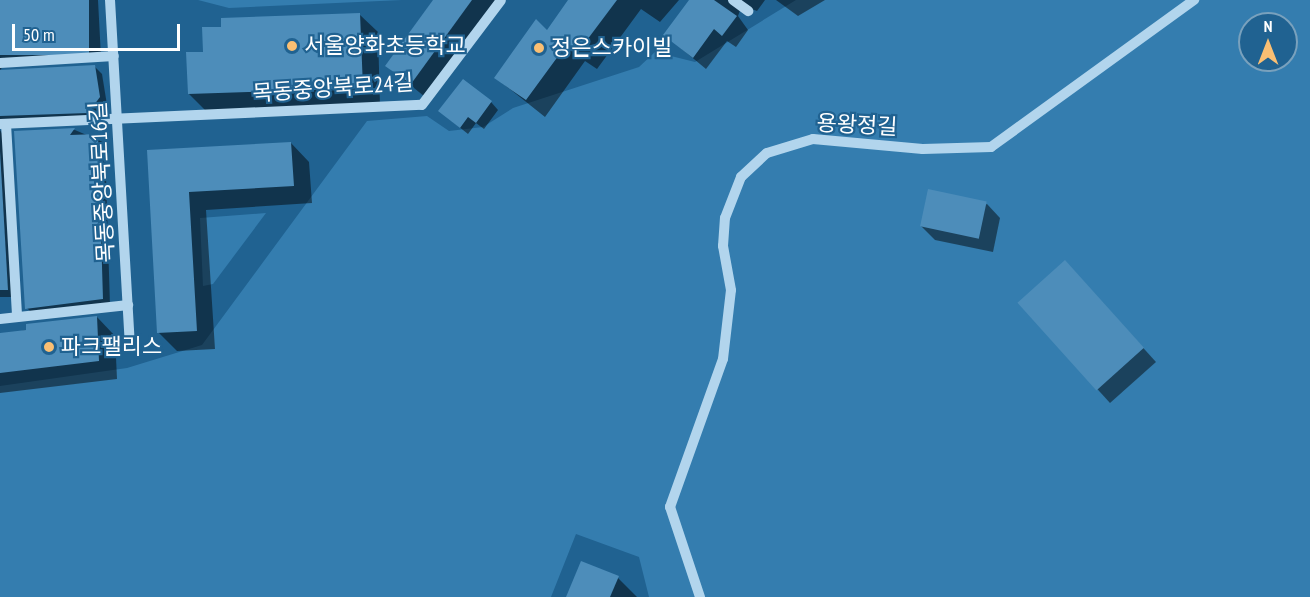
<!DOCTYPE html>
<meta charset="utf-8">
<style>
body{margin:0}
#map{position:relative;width:1310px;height:597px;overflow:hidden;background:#206291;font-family:"PT Sans Narrow","Noto Sans KR",sans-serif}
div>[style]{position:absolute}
.green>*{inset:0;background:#347daf}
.shadow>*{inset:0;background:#0007}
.building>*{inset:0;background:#4d8dba;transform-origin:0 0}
.minor>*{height:10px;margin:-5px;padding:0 5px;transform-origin:5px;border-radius:5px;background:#b2d5ed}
.dots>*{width:16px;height:16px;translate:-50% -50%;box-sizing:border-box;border:3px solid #206291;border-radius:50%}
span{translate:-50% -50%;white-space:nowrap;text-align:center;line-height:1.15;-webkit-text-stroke:4.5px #206291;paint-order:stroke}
.poi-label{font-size:22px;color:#fff}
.left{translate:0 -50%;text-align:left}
.street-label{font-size:22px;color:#fff}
.north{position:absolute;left:1238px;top:12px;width:60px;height:60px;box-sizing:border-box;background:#206291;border:2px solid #79a1bd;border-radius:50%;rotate:0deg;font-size:16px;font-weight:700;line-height:24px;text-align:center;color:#fff}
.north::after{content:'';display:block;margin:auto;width:21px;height:27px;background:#fabf73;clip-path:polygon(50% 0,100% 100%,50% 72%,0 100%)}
.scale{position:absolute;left:12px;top:24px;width:168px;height:27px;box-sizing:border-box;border:3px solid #fff;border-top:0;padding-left:8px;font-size:18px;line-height:21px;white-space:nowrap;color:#fff;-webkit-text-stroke:4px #206291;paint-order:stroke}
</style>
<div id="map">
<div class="green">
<div style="clip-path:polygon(198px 0,402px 0,229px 8px)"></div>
<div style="clip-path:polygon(evenodd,796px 0,1310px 0,1310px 597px,649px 597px,639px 557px,576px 534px,551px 597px,0 597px,0 386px,127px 368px,202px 345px,367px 121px,427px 116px,449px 131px,483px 127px,513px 108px,639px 67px,655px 52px,695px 62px,796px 0,1250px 24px,1286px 24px,1286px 60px,1250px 60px,1250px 24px)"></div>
<div style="clip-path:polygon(266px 213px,213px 284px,203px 286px,200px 218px)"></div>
</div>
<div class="shadow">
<div style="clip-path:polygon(0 0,98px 0,101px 57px,7px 62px,0 70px)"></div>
<div style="clip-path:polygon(435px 0,503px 0,430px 101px,387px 66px)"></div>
<div style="clip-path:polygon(569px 0,679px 0,660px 22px,641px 9px,597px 69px,585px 61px,545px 117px,496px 78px,547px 32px)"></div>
<div style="clip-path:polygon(691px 0,765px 0,757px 11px,742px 5px,738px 16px,748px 30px,736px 47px,727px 41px,706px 69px,665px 35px)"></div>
<div style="clip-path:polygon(776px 0,825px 0,798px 16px)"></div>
<div style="clip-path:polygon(359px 14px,378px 32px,380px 106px,207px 112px,189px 94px,204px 53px)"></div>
<div style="clip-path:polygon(94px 66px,102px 74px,107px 105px,95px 119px,0 128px,0 72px)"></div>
<div style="clip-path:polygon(491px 102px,498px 110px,484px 129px,476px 123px,468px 134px,448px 118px)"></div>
<div style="clip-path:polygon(0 130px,6px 140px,15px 297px,0 297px)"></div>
<div style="clip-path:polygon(75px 130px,105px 143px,110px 306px,34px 315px,27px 308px,15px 132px)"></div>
<div style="clip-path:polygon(291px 143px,309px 162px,312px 203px,206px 210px,215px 349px,177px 351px,159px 333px,148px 152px)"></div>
<div style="clip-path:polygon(987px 204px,1000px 218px,993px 252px,935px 240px,921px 226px)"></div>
<div style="clip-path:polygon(1078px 276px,1156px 362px,1110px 403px,1019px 303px)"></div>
<div style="clip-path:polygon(97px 317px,115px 336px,117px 379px,0 393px,0 335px)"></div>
<div style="clip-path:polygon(618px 578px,637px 597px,568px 597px)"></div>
</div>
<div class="building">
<div style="left:0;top:0;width:89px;height:55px"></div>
<div style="clip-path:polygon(433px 0,472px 0,411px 84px,385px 66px)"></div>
<div style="clip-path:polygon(568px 0,617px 0,578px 52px,567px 44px,526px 100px,494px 78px,536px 19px,547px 30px)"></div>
<div style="clip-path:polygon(689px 0,714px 0,737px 16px,722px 36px,714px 29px,693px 58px,663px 35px)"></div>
<div style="clip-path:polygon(360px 13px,363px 88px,188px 94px,186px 52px,203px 52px,202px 27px,221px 27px,221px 18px)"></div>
<div style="clip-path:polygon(95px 65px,100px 97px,88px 113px,0 116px,0 70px)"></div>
<div style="clip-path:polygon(463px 79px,492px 101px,476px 123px,468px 117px,460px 128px,438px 111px)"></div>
<div style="clip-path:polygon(75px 128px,70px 135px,98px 134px,103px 299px,25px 309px,14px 131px)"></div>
<div style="clip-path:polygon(291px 142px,294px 186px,189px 192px,197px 331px,157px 333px,147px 150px)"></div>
<div style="clip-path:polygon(0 151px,8px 290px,0 290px)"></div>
<div style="left:928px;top:189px;width:60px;height:38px;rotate:12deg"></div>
<div style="left:1065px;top:260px;width:118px;height:64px;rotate:48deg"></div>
<div style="clip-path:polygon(97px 316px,99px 361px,0 373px,0 333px,26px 330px,26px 324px)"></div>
<div style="clip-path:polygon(581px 561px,619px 576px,610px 597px,566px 597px)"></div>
</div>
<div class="minor">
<div style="left:110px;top:0;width:343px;rotate:86.7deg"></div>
<div style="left:733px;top:0;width:19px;rotate:36deg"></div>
<div style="left:0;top:63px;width:114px;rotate:-3.5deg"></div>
<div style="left:0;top:124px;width:422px;rotate:-2.6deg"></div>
<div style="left:422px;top:105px;width:131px;rotate:-53deg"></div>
<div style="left:6px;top:124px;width:193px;rotate:86.7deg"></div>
<div style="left:0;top:319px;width:129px;rotate:-6.2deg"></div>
<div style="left:700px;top:597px;width:95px;rotate:-108.4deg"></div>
<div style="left:670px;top:507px;width:157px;rotate:-70.3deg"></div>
<div style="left:723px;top:359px;width:69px;rotate:-83.4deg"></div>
<div style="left:731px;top:290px;width:45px;rotate:-100.3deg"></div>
<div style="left:723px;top:246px;width:28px;rotate:-86deg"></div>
<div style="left:725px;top:218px;width:44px;rotate:-68.7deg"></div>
<div style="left:741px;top:177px;width:35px;rotate:-43deg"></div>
<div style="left:767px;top:153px;width:48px;rotate:-16.9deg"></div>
<div style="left:813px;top:139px;width:110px;rotate:5.2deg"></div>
<div style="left:923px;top:149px;width:68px;rotate:-1.7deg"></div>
<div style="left:991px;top:147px;width:251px;rotate:-35.9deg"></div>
</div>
<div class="dots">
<div style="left:292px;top:46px;background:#fabf73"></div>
<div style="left:539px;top:48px;background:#fabf73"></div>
<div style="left:49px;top:347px;background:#fabf73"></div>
</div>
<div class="poi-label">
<span class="left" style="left:304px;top:46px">서울양화초등학교</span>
<span class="left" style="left:551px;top:48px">정은스카이빌</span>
<span class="left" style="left:61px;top:347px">파크팰리스</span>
</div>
<div class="street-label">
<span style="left:333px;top:88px;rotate:-4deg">목동중앙북로24길</span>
<span style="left:857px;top:125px;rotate:3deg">용왕정길</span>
<span style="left:102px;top:182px;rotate:-93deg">목동중앙북로16길</span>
</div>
<div class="north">N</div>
<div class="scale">50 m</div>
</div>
